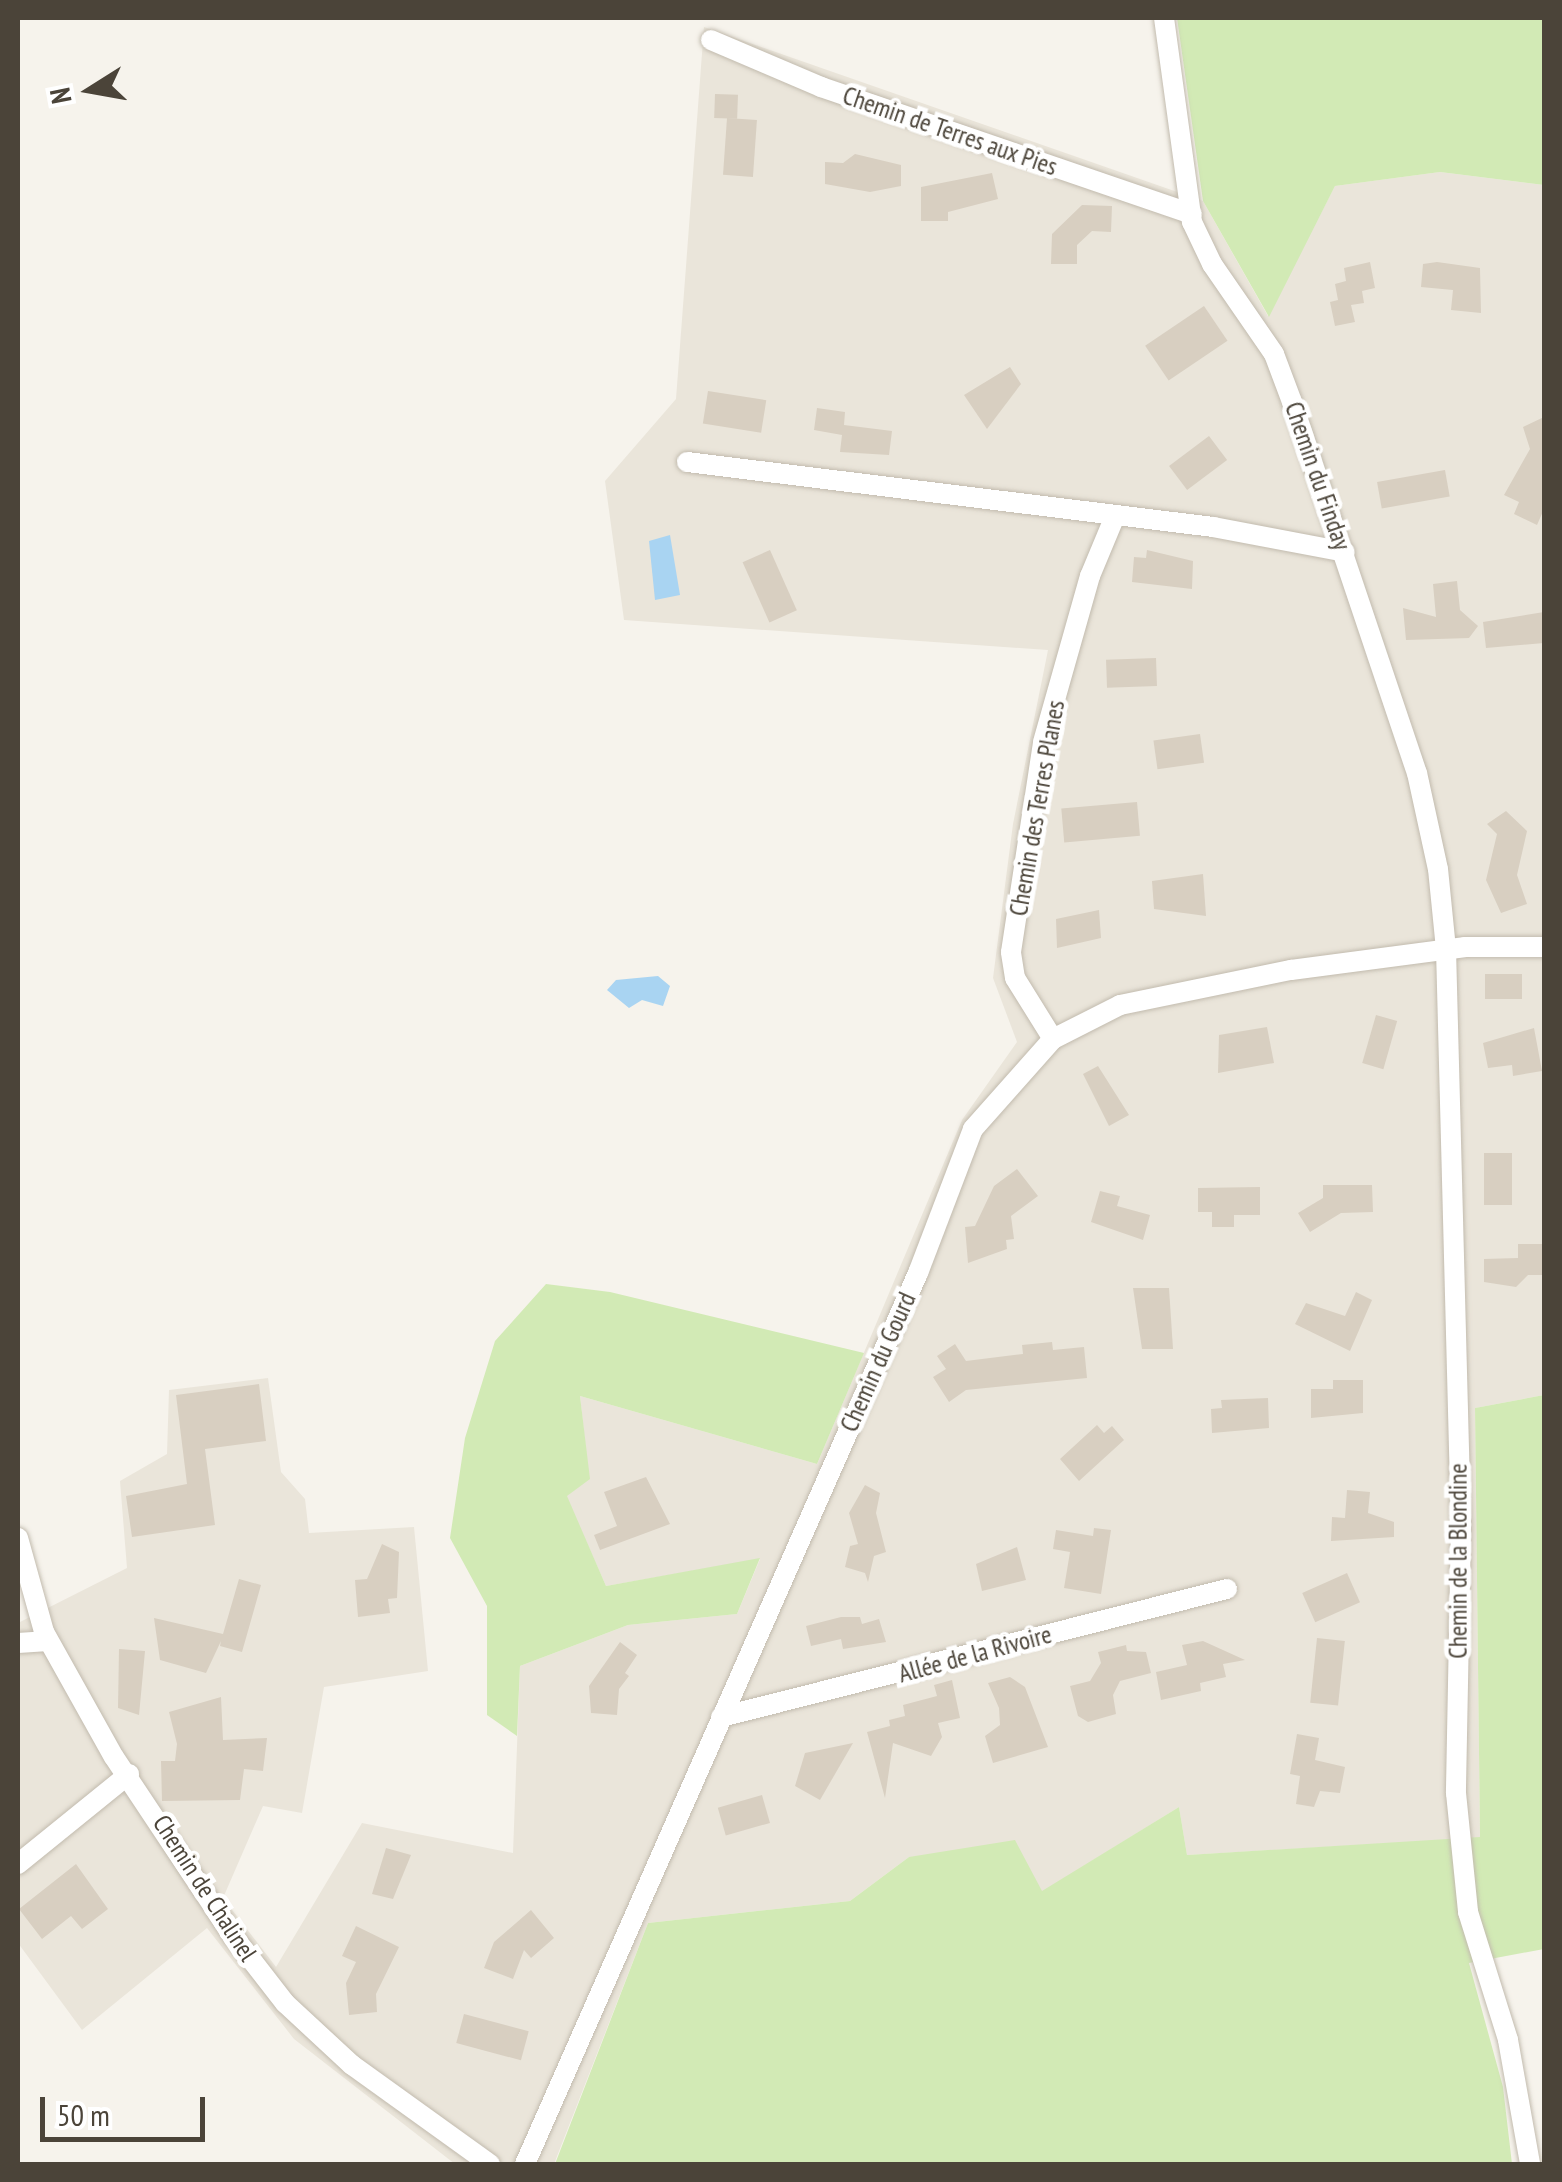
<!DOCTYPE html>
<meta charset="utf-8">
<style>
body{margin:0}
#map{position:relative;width:1562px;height:2182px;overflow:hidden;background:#f6f3ec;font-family:"PT Sans Narrow",sans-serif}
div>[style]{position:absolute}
.residential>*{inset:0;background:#eae5da}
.green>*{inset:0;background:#d2eab5}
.water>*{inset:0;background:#a9d4f2}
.building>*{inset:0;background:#d8cfc1;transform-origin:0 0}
.roads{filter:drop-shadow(0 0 2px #c2bbae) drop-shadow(0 0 2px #c2bbae)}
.minor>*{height:20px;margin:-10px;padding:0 10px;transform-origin:10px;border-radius:10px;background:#fff}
span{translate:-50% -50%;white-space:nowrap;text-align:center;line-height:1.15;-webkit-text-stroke:9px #fff;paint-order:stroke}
.street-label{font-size:25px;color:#4b4439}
.frame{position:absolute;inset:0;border:20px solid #4b4439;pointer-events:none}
.north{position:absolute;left:40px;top:40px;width:100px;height:100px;-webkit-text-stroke:8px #fff;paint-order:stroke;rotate:259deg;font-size:28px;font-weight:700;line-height:40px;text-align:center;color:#4b4439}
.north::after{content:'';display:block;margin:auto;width:35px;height:45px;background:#4b4439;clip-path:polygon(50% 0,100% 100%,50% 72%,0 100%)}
.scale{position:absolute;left:40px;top:2097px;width:165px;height:45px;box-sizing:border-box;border:5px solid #4b4439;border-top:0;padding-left:12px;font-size:30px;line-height:35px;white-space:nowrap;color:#4b4439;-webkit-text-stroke:8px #fff;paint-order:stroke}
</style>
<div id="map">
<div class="residential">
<div style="clip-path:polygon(704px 27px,1203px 201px,1268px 316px,1335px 186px,1440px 172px,1544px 185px,1544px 1395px,1475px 1408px,1480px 1838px,1187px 1855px,1179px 1807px,1042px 1892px,909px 1857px,850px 1901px,648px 1923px,554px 2164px,455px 2164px,294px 2039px,207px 1928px,82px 2030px,18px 1943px,18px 1623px,127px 1568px,120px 1481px,167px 1454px,169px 1390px,268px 1378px,281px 1472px,305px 1499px,309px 1533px,414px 1527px,428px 1671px,324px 1687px,302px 1813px,263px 1806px,223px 1898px,276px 1967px,362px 1823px,513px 1853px,520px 1666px,628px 1625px,737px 1614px,760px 1559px,606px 1586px,566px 1496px,589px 1479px,580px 1396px,817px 1464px,962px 1120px,1017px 1042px,993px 978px,1013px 824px,1048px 650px,624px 620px,605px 481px,676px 399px)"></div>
</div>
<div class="green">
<div style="clip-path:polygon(1177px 18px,1544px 18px,1544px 185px,1440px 172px,1335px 186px,1269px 317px,1203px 201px)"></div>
<div style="clip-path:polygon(546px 1284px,610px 1292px,864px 1353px,817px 1464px,580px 1396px,590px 1479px,567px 1496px,606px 1586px,760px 1558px,737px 1614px,628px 1625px,520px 1666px,517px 1736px,487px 1715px,487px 1606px,450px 1538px,465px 1438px,495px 1341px)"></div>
<div style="clip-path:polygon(1544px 1395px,1544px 1949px,1469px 1963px,1503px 2087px,1512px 2164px,555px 2164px,648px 1923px,850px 1901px,909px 1857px,1015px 1840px,1042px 1891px,1179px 1807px,1187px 1855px,1480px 1837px,1475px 1408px)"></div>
</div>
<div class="water">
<div style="clip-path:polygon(670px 535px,680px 595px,655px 600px,649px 541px)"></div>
<div style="clip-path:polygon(658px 976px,670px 986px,663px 1006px,642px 1000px,629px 1008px,607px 990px,616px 980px)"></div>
</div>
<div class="building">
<div style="left:715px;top:94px;width:23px;height:24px;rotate:2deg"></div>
<div style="left:727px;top:118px;width:30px;height:57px;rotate:4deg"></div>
<div style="clip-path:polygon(855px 154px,901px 165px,901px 186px,870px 192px,825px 184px,825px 162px,843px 163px)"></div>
<div style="clip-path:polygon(992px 173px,998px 199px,948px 212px,948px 221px,921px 221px,921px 187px)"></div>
<div style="clip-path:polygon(1082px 205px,1112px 206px,1111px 232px,1092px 231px,1077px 245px,1077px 264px,1051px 264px,1052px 234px)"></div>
<div style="clip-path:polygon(1370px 262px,1375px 288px,1362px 291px,1364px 303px,1351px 305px,1355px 322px,1335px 326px,1330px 302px,1338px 300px,1335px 284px,1346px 281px,1344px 268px)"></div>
<div style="clip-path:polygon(1437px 262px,1480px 268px,1481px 313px,1451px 310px,1453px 290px,1421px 287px,1423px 264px)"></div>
<div style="left:1204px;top:306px;width:42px;height:71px;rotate:56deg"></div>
<div style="clip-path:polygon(1010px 367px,1021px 384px,987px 429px,964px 395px)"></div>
<div style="left:708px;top:391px;width:59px;height:33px;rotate:9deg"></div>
<div style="clip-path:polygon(817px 408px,845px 412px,844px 425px,892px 431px,889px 455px,840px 452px,842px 435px,814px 430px)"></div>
<div style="clip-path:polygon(1544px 417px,1544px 509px,1537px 525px,1514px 514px,1519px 502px,1504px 495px,1530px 449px,1523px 427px)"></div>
<div style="left:1209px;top:436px;width:30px;height:50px;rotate:53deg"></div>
<div style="left:1445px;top:470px;width:27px;height:69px;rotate:80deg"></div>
<div style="left:770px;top:550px;width:66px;height:30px;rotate:66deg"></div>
<div style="clip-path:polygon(1147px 550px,1193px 561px,1192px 589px,1132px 582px,1134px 557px,1146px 558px)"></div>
<div style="clip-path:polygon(1457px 581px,1460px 610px,1478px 626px,1469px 638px,1406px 640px,1403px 608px,1436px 617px,1433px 584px)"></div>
<div style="clip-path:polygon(1544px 612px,1544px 643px,1486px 648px,1483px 622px)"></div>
<div style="left:1156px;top:658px;width:28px;height:50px;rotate:88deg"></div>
<div style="left:1200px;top:734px;width:29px;height:47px;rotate:82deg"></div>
<div style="left:1137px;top:802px;width:34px;height:76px;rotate:85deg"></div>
<div style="clip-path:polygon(1506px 811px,1527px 831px,1517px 875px,1527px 904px,1501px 913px,1486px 880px,1497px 834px,1487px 824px)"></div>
<div style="clip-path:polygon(1203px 874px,1206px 916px,1154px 909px,1152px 881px)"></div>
<div style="clip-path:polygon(1099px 910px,1101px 938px,1057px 948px,1056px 919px)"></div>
<div style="left:1485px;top:974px;width:37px;height:25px"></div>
<div style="left:1376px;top:1015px;width:22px;height:50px;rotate:16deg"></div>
<div style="clip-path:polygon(1267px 1027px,1274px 1063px,1218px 1073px,1219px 1035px)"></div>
<div style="clip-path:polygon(1534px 1028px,1542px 1071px,1513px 1076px,1512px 1065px,1488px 1068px,1483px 1043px)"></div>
<div style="clip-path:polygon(1098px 1066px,1129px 1115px,1109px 1126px,1083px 1074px)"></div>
<div style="left:1484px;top:1153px;width:28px;height:52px"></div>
<div style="clip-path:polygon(1017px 1169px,1038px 1196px,1011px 1216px,1014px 1239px,1006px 1240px,1007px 1249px,968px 1263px,965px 1227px,975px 1226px,994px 1186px)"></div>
<div style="clip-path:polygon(1323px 1185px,1372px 1185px,1373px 1212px,1341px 1213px,1310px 1232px,1298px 1213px,1323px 1198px)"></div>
<div style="clip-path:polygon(1260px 1187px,1260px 1215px,1234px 1215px,1234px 1227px,1212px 1227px,1212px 1212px,1198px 1212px,1198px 1188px)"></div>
<div style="clip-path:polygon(1100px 1191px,1120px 1196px,1117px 1206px,1150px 1215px,1143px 1240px,1091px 1222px)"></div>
<div style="clip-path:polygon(1518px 1244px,1542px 1244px,1542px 1275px,1528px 1275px,1516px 1287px,1484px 1282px,1484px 1259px,1518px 1258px)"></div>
<div style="clip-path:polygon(1133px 1288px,1169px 1288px,1173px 1349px,1142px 1349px)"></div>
<div style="clip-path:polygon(1356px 1292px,1372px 1300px,1350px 1351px,1295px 1324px,1306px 1303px,1345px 1316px)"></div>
<div style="clip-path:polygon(1052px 1342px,1053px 1350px,1084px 1347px,1087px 1378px,966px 1390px,949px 1402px,933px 1377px,946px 1369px,937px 1356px,955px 1344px,966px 1361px,1023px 1354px,1022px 1345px)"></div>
<div style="clip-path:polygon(1333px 1380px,1363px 1380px,1363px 1413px,1311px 1418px,1311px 1389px,1333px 1389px)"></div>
<div style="clip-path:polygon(259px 1384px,266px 1441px,205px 1449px,215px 1525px,132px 1537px,126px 1496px,187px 1484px,176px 1395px)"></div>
<div style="clip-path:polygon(1268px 1398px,1269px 1428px,1212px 1433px,1211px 1409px,1222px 1408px,1221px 1400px)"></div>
<div style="clip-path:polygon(1097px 1425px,1104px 1433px,1112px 1426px,1124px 1440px,1079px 1481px,1060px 1459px)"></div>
<div style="clip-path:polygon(646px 1477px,670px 1524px,600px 1550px,594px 1535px,617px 1526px,604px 1492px)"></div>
<div style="clip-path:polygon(865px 1485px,880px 1493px,876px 1513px,886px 1552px,874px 1556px,868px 1582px,865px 1573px,845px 1567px,850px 1546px,858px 1544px,849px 1513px)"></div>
<div style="clip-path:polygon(1347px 1490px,1370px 1492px,1368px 1513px,1394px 1522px,1394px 1537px,1331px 1541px,1332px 1517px,1345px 1518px)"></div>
<div style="clip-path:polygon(1094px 1528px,1111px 1530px,1101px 1594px,1064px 1588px,1070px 1552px,1053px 1549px,1056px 1530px,1093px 1536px)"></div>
<div style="clip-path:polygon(382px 1544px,399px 1552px,397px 1598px,388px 1599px,390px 1613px,358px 1617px,355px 1580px,367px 1579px)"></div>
<div style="clip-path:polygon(1017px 1547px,1026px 1580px,982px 1591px,976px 1564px)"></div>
<div style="left:1347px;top:1573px;width:32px;height:49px;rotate:66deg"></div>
<div style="clip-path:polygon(239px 1579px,261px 1585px,242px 1652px,220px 1646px,221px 1641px,206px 1673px,160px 1660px,154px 1618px,223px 1634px)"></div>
<div style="clip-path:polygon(841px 1617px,860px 1617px,862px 1624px,879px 1619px,886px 1642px,843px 1649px,841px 1639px,811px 1646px,806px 1626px)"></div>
<div style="left:1317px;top:1638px;width:28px;height:65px;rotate:6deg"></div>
<div style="clip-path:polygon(1203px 1641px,1245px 1660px,1223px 1664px,1226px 1677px,1200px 1683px,1201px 1691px,1161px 1700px,1156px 1672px,1187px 1665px,1182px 1645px)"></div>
<div style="clip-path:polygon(620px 1642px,637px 1655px,625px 1673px,629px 1676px,619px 1689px,617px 1715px,591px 1713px,589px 1686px)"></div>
<div style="clip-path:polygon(1126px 1645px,1127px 1651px,1146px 1652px,1151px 1673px,1120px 1681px,1113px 1695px,1116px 1714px,1088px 1722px,1078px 1716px,1070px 1686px,1090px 1681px,1101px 1663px,1098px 1652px)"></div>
<div style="clip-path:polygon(119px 1649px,145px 1651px,139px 1715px,118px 1708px)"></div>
<div style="clip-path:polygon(1010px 1677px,1025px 1687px,1048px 1747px,993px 1763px,985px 1736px,1000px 1725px,999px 1708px,988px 1683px)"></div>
<div style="clip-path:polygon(952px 1680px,960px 1718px,938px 1723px,942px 1737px,931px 1756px,893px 1743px,885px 1798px,867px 1732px,890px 1726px,889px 1720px,905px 1716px,903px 1705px,937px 1696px,934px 1685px)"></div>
<div style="clip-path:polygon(221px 1697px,223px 1740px,267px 1738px,263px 1771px,244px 1769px,240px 1800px,162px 1801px,161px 1761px,175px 1761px,177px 1744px,169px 1712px)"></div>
<div style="clip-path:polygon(1297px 1734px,1319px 1738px,1315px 1760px,1345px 1767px,1340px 1793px,1320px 1791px,1314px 1807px,1296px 1804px,1300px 1776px,1290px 1774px)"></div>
<div style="clip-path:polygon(853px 1743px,820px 1800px,795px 1786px,805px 1753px)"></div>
<div style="left:762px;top:1795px;width:29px;height:46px;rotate:74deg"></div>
<div style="clip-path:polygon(386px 1848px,411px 1855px,393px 1899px,372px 1894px)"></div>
<div style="clip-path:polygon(76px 1864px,108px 1909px,82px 1929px,71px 1916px,42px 1939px,19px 1909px)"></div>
<div style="clip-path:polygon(531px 1910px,554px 1938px,531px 1958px,524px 1950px,513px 1979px,484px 1968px,494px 1942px)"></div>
<div style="clip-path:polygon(356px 1926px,399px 1947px,376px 1994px,377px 2012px,349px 2015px,346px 1983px,356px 1962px,342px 1956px)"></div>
<div style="left:464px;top:2014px;width:67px;height:30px;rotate:15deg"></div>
</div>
<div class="roads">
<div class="minor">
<div style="left:1164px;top:18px;width:206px;rotate:82.2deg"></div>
<div style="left:1192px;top:222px;width:47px;rotate:64.5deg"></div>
<div style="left:1212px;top:264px;width:109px;rotate:55.4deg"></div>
<div style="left:1274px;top:354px;width:51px;rotate:69.4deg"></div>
<div style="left:1292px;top:402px;width:391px;rotate:71.4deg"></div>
<div style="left:1417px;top:773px;width:98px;rotate:77.7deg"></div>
<div style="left:1438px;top:869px;width:80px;rotate:84.3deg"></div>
<div style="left:1446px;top:949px;width:578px;rotate:88.51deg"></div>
<div style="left:1461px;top:1527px;width:266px;rotate:91.1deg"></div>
<div style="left:1456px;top:1793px;width:120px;rotate:84.2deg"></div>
<div style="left:1468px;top:1912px;width:134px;rotate:72.6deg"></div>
<div style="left:1508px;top:2040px;width:126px;rotate:79.9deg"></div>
<div style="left:711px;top:40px;width:120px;rotate:23.1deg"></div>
<div style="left:821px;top:87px;width:392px;rotate:18.9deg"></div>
<div style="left:687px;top:462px;width:530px;rotate:7.04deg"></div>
<div style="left:1213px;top:527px;width:134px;rotate:10.7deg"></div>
<div style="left:1053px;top:1039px;width:72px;rotate:-121.9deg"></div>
<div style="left:1015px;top:978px;width:26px;rotate:-99deg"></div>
<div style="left:1011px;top:952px;width:212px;rotate:-81.3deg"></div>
<div style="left:1043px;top:742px;width:173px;rotate:-74.2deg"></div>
<div style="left:1090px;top:576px;width:65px;rotate:-67.4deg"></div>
<div style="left:18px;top:1538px;width:98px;rotate:74.5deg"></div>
<div style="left:44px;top:1632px;width:143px;rotate:60.8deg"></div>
<div style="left:114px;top:1757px;width:215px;rotate:56.4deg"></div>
<div style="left:233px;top:1936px;width:85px;rotate:52.2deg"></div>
<div style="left:285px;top:2003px;width:91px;rotate:42.8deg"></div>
<div style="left:352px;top:2065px;width:170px;rotate:35.7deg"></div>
<div style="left:18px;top:1643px;width:30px;rotate:-4deg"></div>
<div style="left:721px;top:1717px;width:522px;rotate:-14.2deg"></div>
<div style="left:18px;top:1864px;width:143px;rotate:-39deg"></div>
<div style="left:525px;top:2164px;width:974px;rotate:-66.2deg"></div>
<div style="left:918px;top:1273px;width:154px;rotate:-69.1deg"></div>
<div style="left:973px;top:1129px;width:120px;rotate:-48.4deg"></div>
<div style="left:1053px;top:1039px;width:75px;rotate:-26.9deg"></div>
<div style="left:1120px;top:1005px;width:175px;rotate:-11.6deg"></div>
<div style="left:1291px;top:970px;width:176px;rotate:-7.5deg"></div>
<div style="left:1465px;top:947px;width:79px"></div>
</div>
</div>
<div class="street-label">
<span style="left:950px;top:131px;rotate:19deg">Chemin de Terres aux Pies</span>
<span style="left:1318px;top:476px;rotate:71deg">Chemin du Finday</span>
<span style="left:1037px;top:808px;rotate:-80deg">Chemin des Terres Planes</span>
<span style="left:878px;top:1362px;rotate:-66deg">Chemin du Gourd</span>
<span style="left:1458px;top:1561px;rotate:-90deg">Chemin de la Blondine</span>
<span style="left:975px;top:1654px;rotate:-15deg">Allée de la Rivoire</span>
<span style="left:205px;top:1888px;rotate:57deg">Chemin de Chalinel</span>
</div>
<div class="frame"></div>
<div class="north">N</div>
<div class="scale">50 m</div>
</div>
